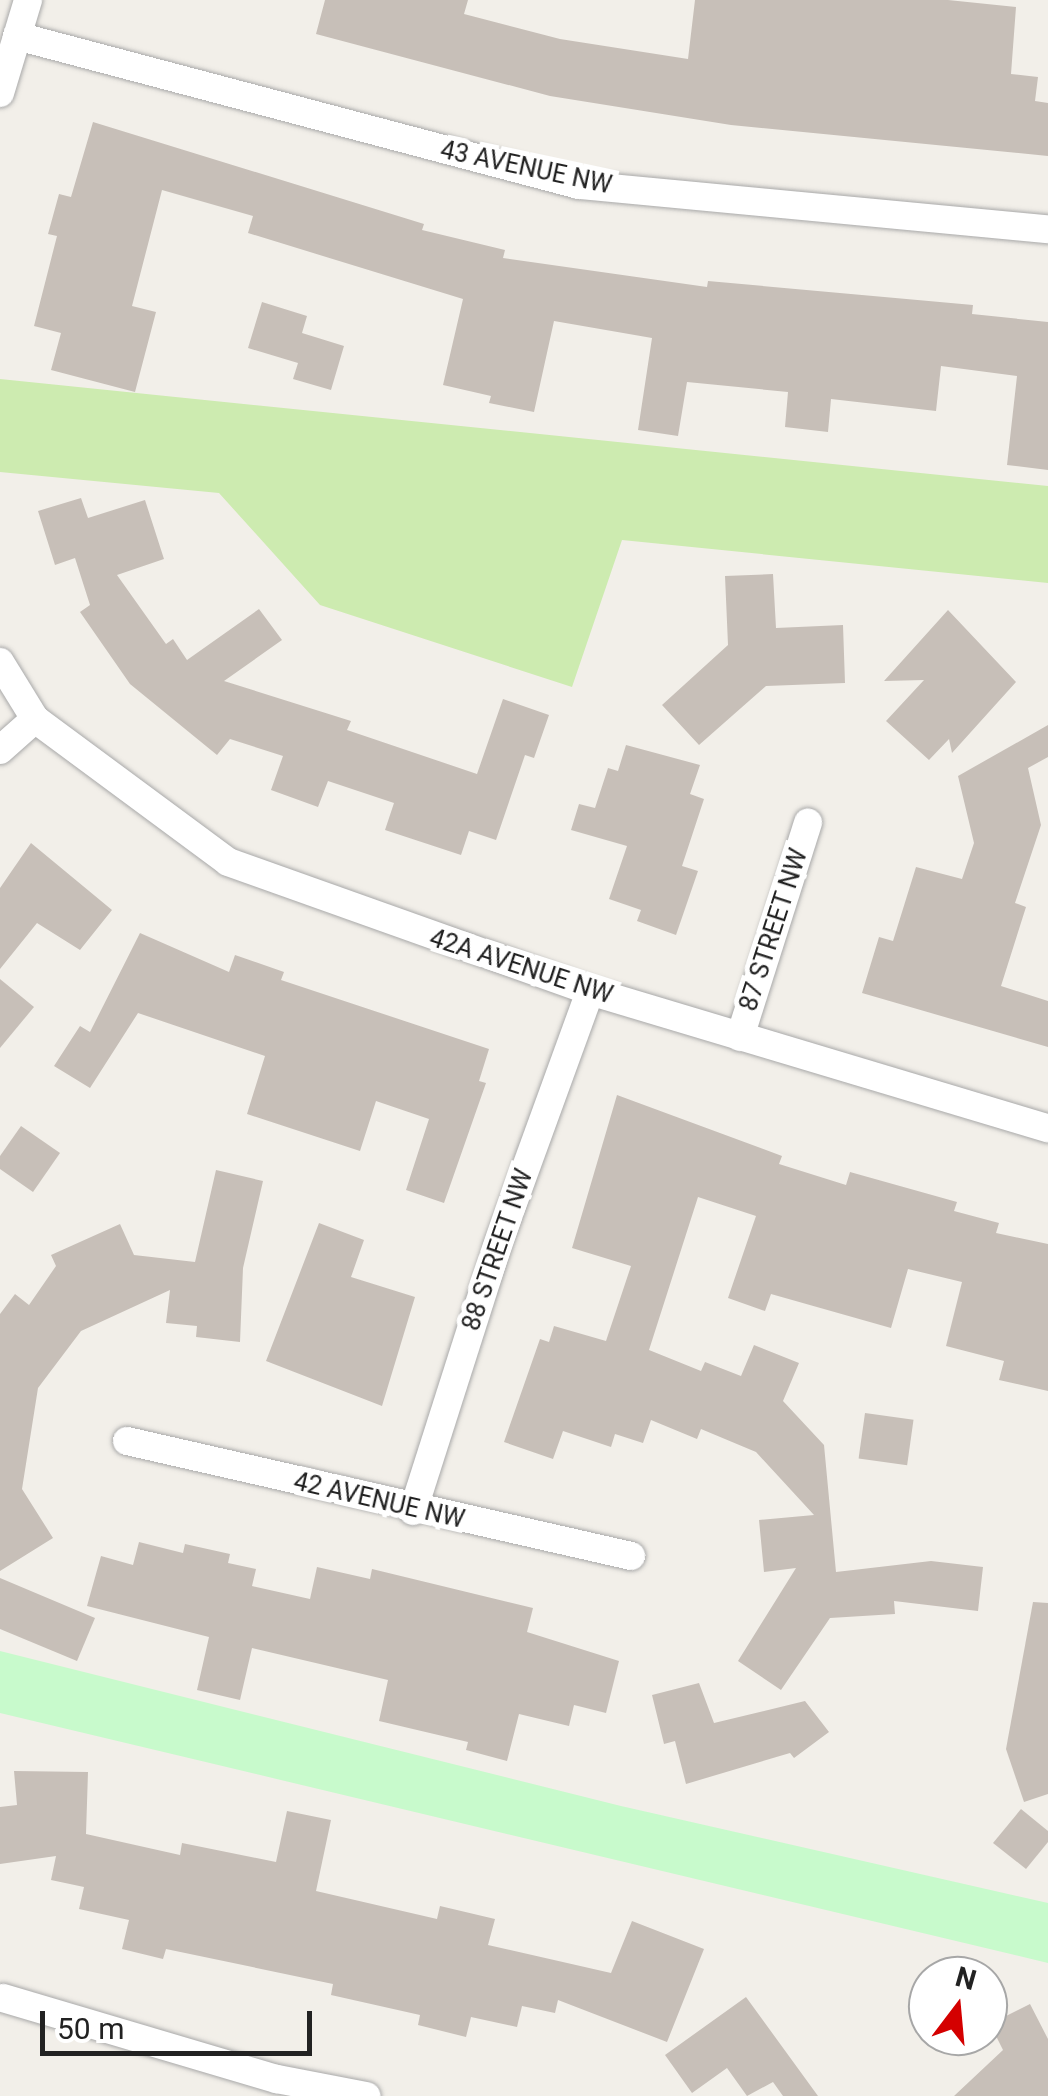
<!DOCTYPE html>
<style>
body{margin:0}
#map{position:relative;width:1048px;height:2096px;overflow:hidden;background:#f2efe9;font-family:Roboto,sans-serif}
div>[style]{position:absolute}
.grass>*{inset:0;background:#cdebb0}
.park>*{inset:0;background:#c8facc}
.building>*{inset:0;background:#c7bfb8;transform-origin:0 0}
.roads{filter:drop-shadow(0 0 2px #a9a9a9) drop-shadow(0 0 2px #a9a9a9)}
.street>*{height:28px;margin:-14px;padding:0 14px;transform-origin:14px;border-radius:14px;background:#fff}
span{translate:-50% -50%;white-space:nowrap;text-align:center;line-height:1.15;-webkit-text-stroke:10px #fff;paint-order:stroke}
.street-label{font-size:25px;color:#222}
.north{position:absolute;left:908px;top:1956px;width:100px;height:100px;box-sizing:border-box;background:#fff;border:2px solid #a7a7a7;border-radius:50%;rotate:16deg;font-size:28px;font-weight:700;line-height:40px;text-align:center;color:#222}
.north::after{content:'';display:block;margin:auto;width:35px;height:45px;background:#d40000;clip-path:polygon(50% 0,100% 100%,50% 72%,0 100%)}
.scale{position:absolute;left:40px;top:2011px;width:272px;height:45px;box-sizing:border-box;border:5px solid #222;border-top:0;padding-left:12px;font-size:30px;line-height:35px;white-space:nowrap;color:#222;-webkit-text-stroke:8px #fff;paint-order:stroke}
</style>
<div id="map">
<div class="grass">
<div style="clip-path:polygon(0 379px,1048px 486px,1048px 583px,622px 540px,572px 687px,320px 605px,219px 493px,0 472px)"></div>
</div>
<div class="park">
<div style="clip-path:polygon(0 1651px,621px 1806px,1048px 1903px,1048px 1963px,0 1713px)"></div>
</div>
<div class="building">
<div style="clip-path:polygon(325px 0,468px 0,464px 14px,560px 39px,688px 59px,695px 0,948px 0,1016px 7px,1011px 74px,1038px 77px,1035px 101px,1048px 103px,1048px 156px,731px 125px,550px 96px,316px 34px)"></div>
<div style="clip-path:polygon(93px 122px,424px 224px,422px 230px,505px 250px,503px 258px,707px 287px,708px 281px,973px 305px,972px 314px,1048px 322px,1048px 470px,1007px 465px,1017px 376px,941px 366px,936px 411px,831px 399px,828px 432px,785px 427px,788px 392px,687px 382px,678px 436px,638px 430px,652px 338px,554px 321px,534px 412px,489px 403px,491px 396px,443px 385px,463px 299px,248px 233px,253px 216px,162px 190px,132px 306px,156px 312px,135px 392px,51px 370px,61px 333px,34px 326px,57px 236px,48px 234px,59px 194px,71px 197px)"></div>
<div style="clip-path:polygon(262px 302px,307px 316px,302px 333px,344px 346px,331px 390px,293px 379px,298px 363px,248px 348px)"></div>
<div style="clip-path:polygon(81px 498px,88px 518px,145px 500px,164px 559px,117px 575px,166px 644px,173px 639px,187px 660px,259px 609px,282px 640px,224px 681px,351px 721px,347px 730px,477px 774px,503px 699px,549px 715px,534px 758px,525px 755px,496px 840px,469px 831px,461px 855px,385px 830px,394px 803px,328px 781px,318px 807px,271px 790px,283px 756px,230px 739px,217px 755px,130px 684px,80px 612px,90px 605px,75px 558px,55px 565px,38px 511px)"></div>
<div style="clip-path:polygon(773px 574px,776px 628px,843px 625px,845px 683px,766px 686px,699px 745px,662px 705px,728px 645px,725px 576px)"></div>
<div style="clip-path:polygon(948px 610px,1016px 682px,952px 753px,949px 739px,929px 760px,886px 721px,924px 680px,884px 681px)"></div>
<div style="clip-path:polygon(1048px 725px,1048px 757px,1028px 768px,1041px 825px,1015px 903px,1026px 907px,1001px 986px,1048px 1001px,1048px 1047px,862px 993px,879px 937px,893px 941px,916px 867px,962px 879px,974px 843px,958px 776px)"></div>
<div style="clip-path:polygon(626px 745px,700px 765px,690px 794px,704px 799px,682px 866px,698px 871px,676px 935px,637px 921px,641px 910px,609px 899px,627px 846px,571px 830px,579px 804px,595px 808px,608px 768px,618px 771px)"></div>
<div style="clip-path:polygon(31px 843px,112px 910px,80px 950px,37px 923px,0 969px,0 888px)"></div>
<div style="clip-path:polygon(140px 933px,229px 972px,235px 955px,284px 972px,281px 980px,489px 1049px,479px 1081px,486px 1083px,444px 1203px,406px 1190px,429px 1119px,376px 1101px,360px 1151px,247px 1114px,265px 1056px,138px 1013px,90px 1088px,54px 1066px,80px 1026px,90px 1032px)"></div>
<div style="clip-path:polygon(0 979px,34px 1007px,0 1048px)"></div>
<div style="clip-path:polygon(617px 1095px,782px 1156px,779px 1164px,846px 1185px,850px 1172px,957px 1202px,954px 1211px,999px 1223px,996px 1233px,1048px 1244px,1048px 1391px,999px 1380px,1004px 1361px,946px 1346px,962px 1282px,908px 1269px,891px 1328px,771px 1294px,765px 1311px,728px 1298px,756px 1216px,698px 1197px,649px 1350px,701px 1371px,705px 1362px,741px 1376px,754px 1345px,799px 1363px,783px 1401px,824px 1445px,836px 1572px,931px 1561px,983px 1567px,978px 1611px,894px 1601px,895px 1614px,830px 1618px,781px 1690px,738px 1661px,796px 1568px,764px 1572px,759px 1520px,814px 1515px,756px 1452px,701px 1429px,697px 1439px,651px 1420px,643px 1443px,615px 1434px,611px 1447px,563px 1431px,553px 1459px,504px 1442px,540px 1339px,549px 1342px,554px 1326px,606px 1341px,631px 1266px,572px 1248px)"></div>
<div style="clip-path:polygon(21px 1126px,60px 1153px,33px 1192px,0 1169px,0 1156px)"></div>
<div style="clip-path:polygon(216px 1170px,263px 1181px,243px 1268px,240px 1342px,196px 1337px,197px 1326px,166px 1323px,170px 1290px,81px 1331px,38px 1388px,22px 1489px,53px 1538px,0 1571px,0 1314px,15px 1294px,29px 1305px,56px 1266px,51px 1255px,120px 1224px,134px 1255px,195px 1262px)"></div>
<div style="clip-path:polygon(319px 1223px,364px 1240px,351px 1277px,415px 1297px,382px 1406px,266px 1361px)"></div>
<div style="left:865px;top:1413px;width:49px;height:46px;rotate:8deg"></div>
<div style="clip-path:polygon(139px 1542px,183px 1553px,185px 1544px,230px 1554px,228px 1563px,256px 1569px,252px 1586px,310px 1599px,317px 1567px,370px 1579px,372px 1569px,533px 1608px,527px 1632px,619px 1661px,606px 1713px,574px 1705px,569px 1726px,519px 1714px,507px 1761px,466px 1750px,468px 1742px,379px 1721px,388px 1680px,252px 1648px,240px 1700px,197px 1690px,209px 1637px,87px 1606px,101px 1556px,133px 1565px)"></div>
<div style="clip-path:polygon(0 1578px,95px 1618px,77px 1661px,0 1629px)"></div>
<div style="clip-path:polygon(1033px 1602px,1048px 1603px,1048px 1794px,1024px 1802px,1006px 1749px)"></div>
<div style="clip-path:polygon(699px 1683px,714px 1723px,805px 1701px,829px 1732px,794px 1758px,790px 1753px,686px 1784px,675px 1741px,664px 1744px,652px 1695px)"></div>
<div style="clip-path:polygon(14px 1771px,88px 1772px,86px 1834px,180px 1855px,182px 1843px,276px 1862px,287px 1811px,331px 1820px,316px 1891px,437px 1919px,440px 1906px,495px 1919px,488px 1945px,611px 1973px,632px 1921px,704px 1949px,667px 2042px,558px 2000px,555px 2013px,522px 2006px,517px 2027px,471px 2017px,466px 2037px,418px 2025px,420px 2015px,331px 1995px,333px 1984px,166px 1949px,163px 1959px,122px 1949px,129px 1920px,79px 1909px,84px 1887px,51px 1880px,56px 1856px,0 1864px,0 1807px,17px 1805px)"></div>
<div style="clip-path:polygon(1021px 1809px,1048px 1831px,1048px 1842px,1026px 1869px,993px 1843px)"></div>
<div style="clip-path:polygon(746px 1997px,818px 2096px,783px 2096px,773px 2082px,747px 2096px,727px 2068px,692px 2093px,665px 2055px)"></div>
<div style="clip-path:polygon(1030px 2004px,1048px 2039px,1048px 2096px,954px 2096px,1003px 2050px,990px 2024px)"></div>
</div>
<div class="roads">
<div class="street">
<div style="left:17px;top:36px;width:581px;rotate:14.85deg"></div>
<div style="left:579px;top:185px;width:471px;rotate:5.4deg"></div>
<div style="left:0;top:93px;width:97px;rotate:-73.2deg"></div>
<div style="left:0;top:662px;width:67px;rotate:58.4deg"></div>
<div style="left:35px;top:719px;width:240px;rotate:36.5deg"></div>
<div style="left:228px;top:862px;width:384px;rotate:19.6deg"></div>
<div style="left:590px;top:991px;width:478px;rotate:16.7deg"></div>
<div style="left:0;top:750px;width:47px;rotate:-41.5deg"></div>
<div style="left:740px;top:1037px;width:225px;rotate:-72.4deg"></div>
<div style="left:127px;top:1441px;width:517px;rotate:12.85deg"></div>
<div style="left:413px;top:1511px;width:277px;rotate:-72.3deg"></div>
<div style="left:497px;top:1247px;width:272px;rotate:-70deg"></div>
<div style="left:3px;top:1998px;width:286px;rotate:16.5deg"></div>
<div style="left:277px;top:2079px;width:91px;rotate:10.8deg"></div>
</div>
</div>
<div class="street-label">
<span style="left:526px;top:168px;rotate:12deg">43 AVENUE NW</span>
<span style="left:774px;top:930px;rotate:-72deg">87 STREET NW</span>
<span style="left:521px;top:967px;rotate:18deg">42A AVENUE NW</span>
<span style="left:498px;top:1250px;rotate:-71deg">88 STREET NW</span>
<span style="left:379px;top:1501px;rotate:13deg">42 AVENUE NW</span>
</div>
<div class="north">N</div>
<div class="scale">50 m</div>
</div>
